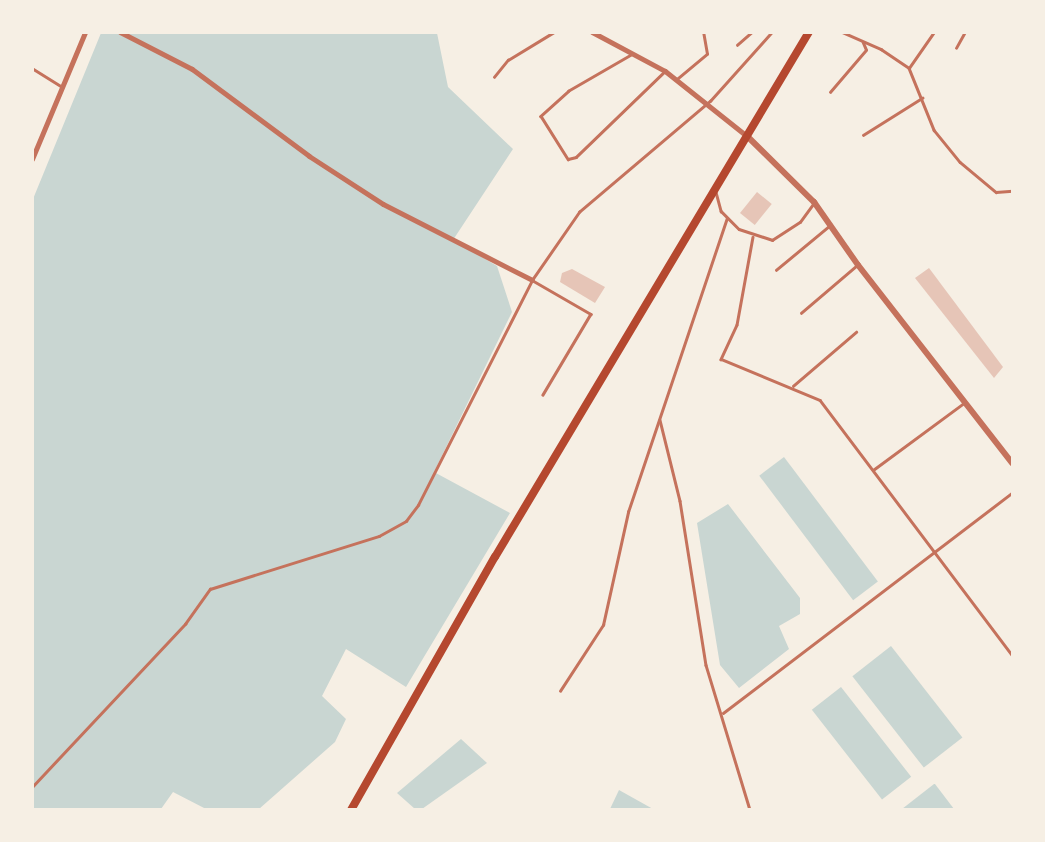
<!DOCTYPE html>
<style>
body{margin:0}
#map{position:relative;width:1045px;height:842px;overflow:hidden;background:#f6efe4;font-family:Karla,sans-serif}
div>[style]{position:absolute}
.water>*{inset:0;background:#c9d6d2;transform-origin:0 0}
.building>*{inset:0;background:#e6c5b7;transform-origin:0 0}
.service>*{height:2.5px;margin:-1.25px;padding:0 1.25px;transform-origin:1.25px;border-radius:1.25px;background:#c5725c}
.minor>*{height:5px;margin:-2.5px;padding:0 2.5px;transform-origin:2.5px;border-radius:2.5px;background:#c5725c}
.tertiary>*{height:6px;margin:-3px;padding:0 3px;transform-origin:3px;border-radius:3px;background:#c5725c}
.primary>*{height:8px;margin:-4px;padding:0 4px;transform-origin:4px;border-radius:4px;background:#b5482f}
span{translate:-50% -50%;white-space:nowrap;text-align:center;line-height:1.15;-webkit-text-stroke:4px #f6efe4;paint-order:stroke}
.frame{position:absolute;inset:0;border:34px solid #f6efe4;pointer-events:none}
</style>
<div id="map">
<div class="water">
<div style="clip-path:polygon(101px 33px,437px 33px,448px 87px,513px 149px,453px 240px,497px 266px,512px 312px,434px 472px,510px 513px,406px 687px,346px 649px,322px 696px,346px 719px,335px 742px,259px 809px,206px 809px,173px 792px,161px 809px,33px 810px,33px 199px)"></div>
<div style="left:784px;top:457px;width:156px;height:31px;rotate:53deg"></div>
<div style="clip-path:polygon(728px 504px,800px 598px,800px 614px,779px 626px,789px 649px,739px 688px,720px 665px,697px 523px)"></div>
<div style="left:891px;top:646px;width:116px;height:49px;rotate:52deg"></div>
<div style="left:841px;top:687px;width:114px;height:37px;rotate:52deg"></div>
<div style="clip-path:polygon(461px 739px,487px 763px,422px 809px,415px 809px,397px 793px)"></div>
<div style="clip-path:polygon(935px 784px,954px 809px,902px 809px,934px 784px)"></div>
<div style="clip-path:polygon(619px 790px,653px 809px,610px 809px)"></div>
</div>
<div class="building">
<div style="left:757px;top:192px;width:19px;height:27px;rotate:39deg"></div>
<div style="clip-path:polygon(929px 268px,1003px 367px,994px 378px,915px 278px)"></div>
<div style="clip-path:polygon(572px 269px,605px 287px,595px 303px,560px 282px,562px 273px)"></div>
</div>
<div class="service">
<div style="left:842px;top:32px;width:43px;rotate:23.6deg"></div>
<div style="left:881px;top:49px;width:34px;rotate:34deg"></div>
<div style="left:909px;top:68px;width:67px;rotate:68deg"></div>
<div style="left:934px;top:130px;width:41px;rotate:50.9deg"></div>
<div style="left:960px;top:162px;width:47px;rotate:39.8deg"></div>
<div style="left:996px;top:192px;width:16px;rotate:-4deg"></div>
<div style="left:737px;top:45px;width:20px;rotate:-41deg"></div>
<div style="left:956px;top:48px;width:18px;rotate:-61deg"></div>
<div style="left:633px;top:54px;width:74px;rotate:150deg"></div>
<div style="left:569px;top:91px;width:38px;rotate:138deg"></div>
<div style="left:541px;top:116px;width:51px;rotate:57.9deg"></div>
<div style="left:568px;top:159px;width:8px;rotate:-14deg"></div>
<div style="left:576px;top:157px;width:124px;rotate:-44deg"></div>
<div style="left:32px;top:68px;width:34px;rotate:32deg"></div>
<div style="left:909px;top:68px;width:44px;rotate:-55.2deg"></div>
<div style="left:494px;top:77px;width:22px;rotate:-51deg"></div>
<div style="left:508px;top:60px;width:54px;rotate:-31.3deg"></div>
<div style="left:677px;top:79px;width:39px;rotate:-40deg"></div>
<div style="left:707px;top:54px;width:22px;rotate:-100deg"></div>
<div style="left:830px;top:92px;width:55px;rotate:-49.4deg"></div>
<div style="left:866px;top:50px;width:8px;rotate:-113deg"></div>
<div style="left:863px;top:135px;width:70px;rotate:-32.1deg"></div>
<div style="left:716px;top:192px;width:20px;rotate:75deg"></div>
<div style="left:721px;top:211px;width:25px;rotate:45deg"></div>
<div style="left:739px;top:229px;width:35px;rotate:18deg"></div>
<div style="left:772px;top:240px;width:33px;rotate:-33deg"></div>
<div style="left:800px;top:222px;width:24px;rotate:-54deg"></div>
<div style="left:753px;top:237px;width:89px;rotate:100.3deg"></div>
<div style="left:737px;top:325px;width:38px;rotate:115deg"></div>
<div style="left:721px;top:359px;width:107px;rotate:22.5deg"></div>
<div style="left:820px;top:400px;width:319px;rotate:53deg"></div>
<div style="left:776px;top:270px;width:69px;rotate:-39.7deg"></div>
<div style="left:532px;top:280px;width:68px;rotate:30deg"></div>
<div style="left:591px;top:314px;width:94px;rotate:120.7deg"></div>
<div style="left:801px;top:313px;width:72px;rotate:-40.5deg"></div>
<div style="left:793px;top:386px;width:83px;rotate:-40.6deg"></div>
<div style="left:660px;top:420px;width:83px;rotate:76.1deg"></div>
<div style="left:680px;top:501px;width:166px;rotate:81deg"></div>
<div style="left:706px;top:665px;width:152px;rotate:73.1deg"></div>
<div style="left:873px;top:470px;width:113px;rotate:-36.4deg"></div>
<div style="left:560px;top:691px;width:79px;rotate:-56.9deg"></div>
<div style="left:603px;top:625px;width:116px;rotate:-77.5deg"></div>
<div style="left:628px;top:512px;width:310px;rotate:-71.4deg"></div>
<div style="left:723px;top:713px;width:363px;rotate:-37.3deg"></div>
<div style="left:32px;top:787px;width:224px;rotate:-46.8deg"></div>
<div style="left:185px;top:624px;width:43px;rotate:-54.5deg"></div>
<div style="left:210px;top:589px;width:177px;rotate:-17.4deg"></div>
<div style="left:379px;top:536px;width:31px;rotate:-29deg"></div>
<div style="left:406px;top:521px;width:20px;rotate:-53deg"></div>
<div style="left:418px;top:505px;width:252px;rotate:-63.1deg"></div>
<div style="left:532px;top:280px;width:83px;rotate:-55.3deg"></div>
<div style="left:579px;top:212px;width:172px;rotate:-40.3deg"></div>
<div style="left:710px;top:101px;width:93px;rotate:-48.1deg"></div>
</div>
<div class="minor">
<div style="left:120px;top:32px;width:81px;rotate:27.2deg"></div>
<div style="left:192px;top:69px;width:146px;rotate:36.6deg"></div>
<div style="left:309px;top:156px;width:88px;rotate:33deg"></div>
<div style="left:383px;top:204px;width:167px;rotate:27deg"></div>
<div style="left:592px;top:32px;width:83px;rotate:28.1deg"></div>
<div style="left:665px;top:71px;width:106px;rotate:38.5deg"></div>
<div style="left:32px;top:159px;width:138px;rotate:-67.3deg"></div>
</div>
<div class="tertiary">
<div style="left:748px;top:137px;width:93px;rotate:44.6deg"></div>
<div style="left:814px;top:202px;width:77px;rotate:55.1deg"></div>
<div style="left:858px;top:265px;width:251px;rotate:52.1deg"></div>
</div>
<div class="primary">
<div style="left:351px;top:810px;width:291px;rotate:-60.4deg"></div>
<div style="left:495px;top:557px;width:612px;rotate:-59.12deg"></div>
</div>
<div class="frame"></div>
</div>
